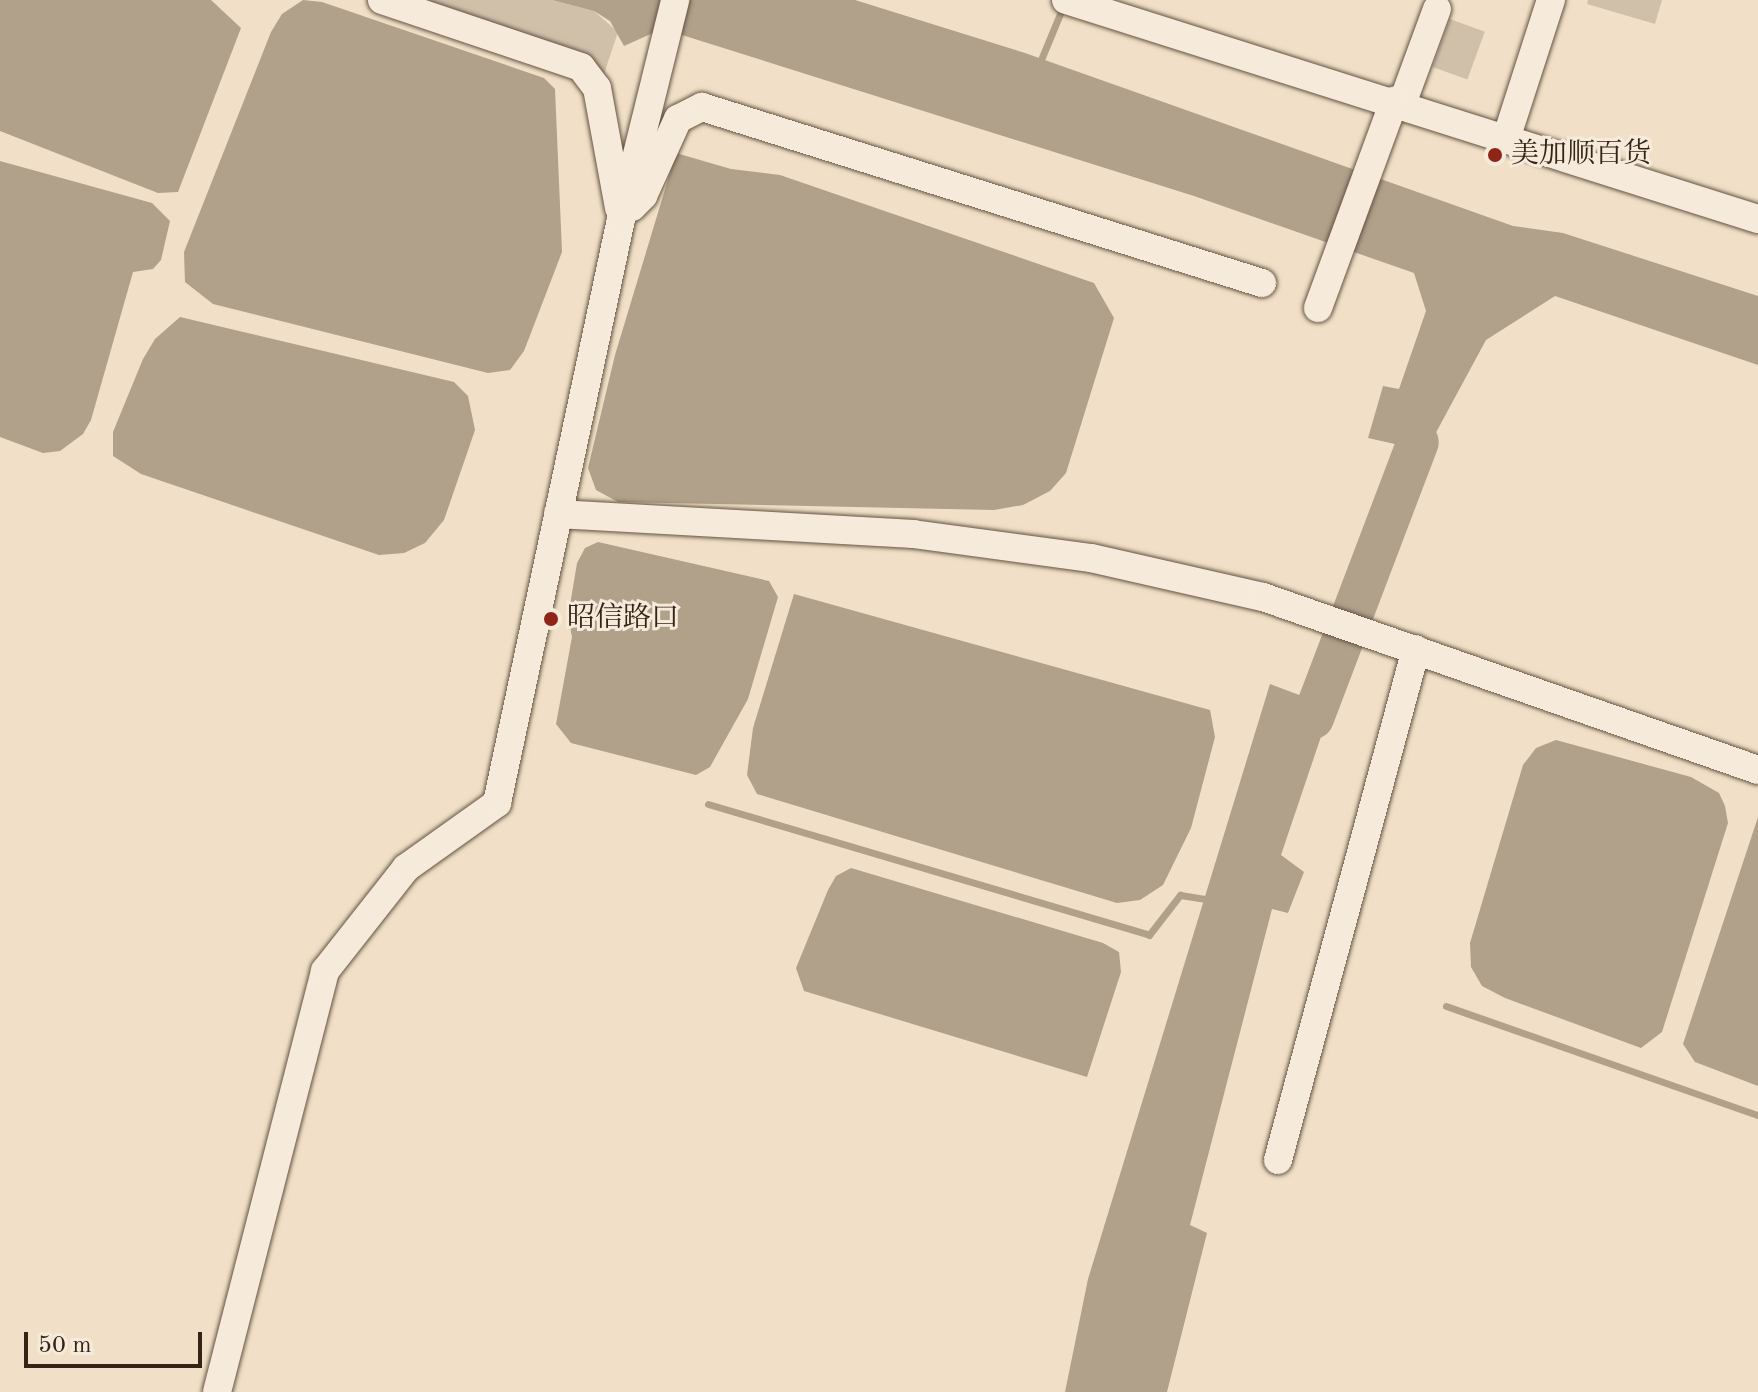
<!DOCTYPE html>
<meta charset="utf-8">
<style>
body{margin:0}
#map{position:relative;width:1758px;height:1392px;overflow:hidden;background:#f1e0c7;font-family:"Old Standard TT","Noto Serif SC",serif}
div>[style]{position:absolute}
.green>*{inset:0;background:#d1c0a9;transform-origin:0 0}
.water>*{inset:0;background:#b1a08a}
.stream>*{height:7px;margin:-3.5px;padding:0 3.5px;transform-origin:3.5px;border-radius:3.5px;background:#b1a08a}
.river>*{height:42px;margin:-21px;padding:0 21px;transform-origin:21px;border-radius:21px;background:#b1a08a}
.roads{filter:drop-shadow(0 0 2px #635342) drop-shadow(0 0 2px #635342)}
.minor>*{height:28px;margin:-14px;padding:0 14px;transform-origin:14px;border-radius:14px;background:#f6ebdb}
.dots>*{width:22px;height:22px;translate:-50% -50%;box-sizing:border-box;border:4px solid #f6ebdb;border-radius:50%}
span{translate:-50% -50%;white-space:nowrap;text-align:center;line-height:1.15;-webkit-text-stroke:6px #f6ebdb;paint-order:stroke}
.poi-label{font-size:28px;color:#342415}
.left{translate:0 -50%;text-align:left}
.scale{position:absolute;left:24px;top:1332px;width:178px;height:36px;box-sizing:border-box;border:4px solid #342415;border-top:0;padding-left:10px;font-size:24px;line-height:28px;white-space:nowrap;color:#342415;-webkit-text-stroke:6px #f6ebdb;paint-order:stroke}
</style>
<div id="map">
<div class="green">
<div style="clip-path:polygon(410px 0,552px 0,594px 11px,618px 32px,604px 74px,586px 58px)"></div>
<div style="clip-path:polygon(1588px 0,1662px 0,1655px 24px,1587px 4px)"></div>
<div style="left:1450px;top:19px;width:37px;height:51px;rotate:20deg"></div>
</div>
<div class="water">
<div style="clip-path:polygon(0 0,211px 0,241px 28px,178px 192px,158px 193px,0 131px)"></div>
<div style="clip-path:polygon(303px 0,322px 2px,544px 78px,555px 89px,562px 252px,524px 351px,510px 370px,488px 373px,213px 304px,185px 282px,184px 252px,271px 32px,282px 14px)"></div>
<div style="clip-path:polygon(552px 0,855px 0,1025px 53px,1513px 226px,1563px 233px,1758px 296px,1758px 365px,1555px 296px,1486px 340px,1426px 451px,1368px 438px,1383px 386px,1399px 389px,1426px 311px,1414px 273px,1194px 196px,682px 35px,653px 33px,624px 46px,610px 21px,594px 11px)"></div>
<div style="clip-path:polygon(676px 153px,731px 169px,780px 175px,1094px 283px,1114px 318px,1066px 473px,1050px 491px,1023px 505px,994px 510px,618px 502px,596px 490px,588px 468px,615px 355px)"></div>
<div style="clip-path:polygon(0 161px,152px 203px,170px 221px,161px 260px,153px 269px,133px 272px,91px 420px,83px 434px,60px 451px,43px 453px,0 437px)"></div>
<div style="clip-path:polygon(180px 317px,454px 382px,468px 396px,475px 430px,444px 520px,425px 543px,404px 553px,379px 555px,141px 474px,113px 456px,113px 432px,143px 359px,155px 339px)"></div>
<div style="clip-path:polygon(598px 542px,769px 581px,778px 597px,748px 699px,710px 767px,696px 775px,571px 743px,556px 724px,572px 637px,568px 617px,577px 563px,585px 548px)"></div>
<div style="clip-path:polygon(794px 594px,1210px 710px,1215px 737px,1191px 828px,1163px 885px,1140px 900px,1117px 903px,757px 794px,747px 775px,753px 728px)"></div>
<div style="clip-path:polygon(1270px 684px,1331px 707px,1281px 855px,1304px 872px,1288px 913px,1272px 909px,1190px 1225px,1207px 1233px,1167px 1392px,1065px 1392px,1088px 1279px)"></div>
<div style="clip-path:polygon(1556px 740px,1691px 777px,1719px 793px,1725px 806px,1728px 823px,1662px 1032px,1641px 1048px,1505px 998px,1482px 986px,1471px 967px,1470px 943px,1523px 765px,1536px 748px)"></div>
<div style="clip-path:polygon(1758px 817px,1758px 1086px,1695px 1062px,1683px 1044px)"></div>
<div style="clip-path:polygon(851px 868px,1103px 943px,1119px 952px,1121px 972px,1087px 1077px,804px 991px,796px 968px,828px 890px,836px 876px)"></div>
</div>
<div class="stream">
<div style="left:1040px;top:62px;width:63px;rotate:-67.5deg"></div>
<div style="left:708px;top:804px;width:460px;rotate:16.5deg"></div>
<div style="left:1149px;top:935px;width:51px;rotate:-52.2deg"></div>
<div style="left:1180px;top:895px;width:25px;rotate:9deg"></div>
<div style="left:1446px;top:1006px;width:330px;rotate:19.3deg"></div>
</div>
<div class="river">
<div style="left:1313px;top:718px;width:295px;rotate:-69.2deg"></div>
</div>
<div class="roads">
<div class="minor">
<div style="left:382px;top:0;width:210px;rotate:18.6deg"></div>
<div style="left:581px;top:67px;width:26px;rotate:53deg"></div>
<div style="left:597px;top:88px;width:122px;rotate:79.6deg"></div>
<div style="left:1066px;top:0;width:726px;rotate:17.56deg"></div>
<div style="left:1402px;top:104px;width:101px;rotate:-69.8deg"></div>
<div style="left:1507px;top:136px;width:143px;rotate:-72.1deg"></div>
<div style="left:632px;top:207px;width:16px;rotate:-45deg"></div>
<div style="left:643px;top:196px;width:85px;rotate:-65.6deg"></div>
<div style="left:678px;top:119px;width:27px;rotate:-27deg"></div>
<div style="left:702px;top:107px;width:587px;rotate:17.45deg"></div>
<div style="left:1318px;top:308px;width:221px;rotate:-69.8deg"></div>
<div style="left:558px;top:514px;width:356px;rotate:3.2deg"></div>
<div style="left:913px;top:534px;width:180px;rotate:7.7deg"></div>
<div style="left:1091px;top:558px;width:176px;rotate:12.8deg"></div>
<div style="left:1263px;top:597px;width:524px;rotate:19.26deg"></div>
<div style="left:1278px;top:1160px;width:529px;rotate:-74.89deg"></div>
<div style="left:217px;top:1392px;width:435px;rotate:-75.6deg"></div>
<div style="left:325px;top:971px;width:131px;rotate:-51.8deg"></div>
<div style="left:406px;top:868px;width:112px;rotate:-35.5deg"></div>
<div style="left:497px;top:803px;width:597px;rotate:-78.01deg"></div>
<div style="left:621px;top:219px;width:226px;rotate:-76.1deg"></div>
</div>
</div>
<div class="dots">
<div style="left:1495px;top:155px;background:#8f2418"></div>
<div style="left:551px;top:619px;background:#8f2418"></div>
</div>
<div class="poi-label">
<span class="left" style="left:1511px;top:155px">美加顺百货</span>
<span class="left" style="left:567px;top:619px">昭信路口</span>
</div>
<div class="scale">50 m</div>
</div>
